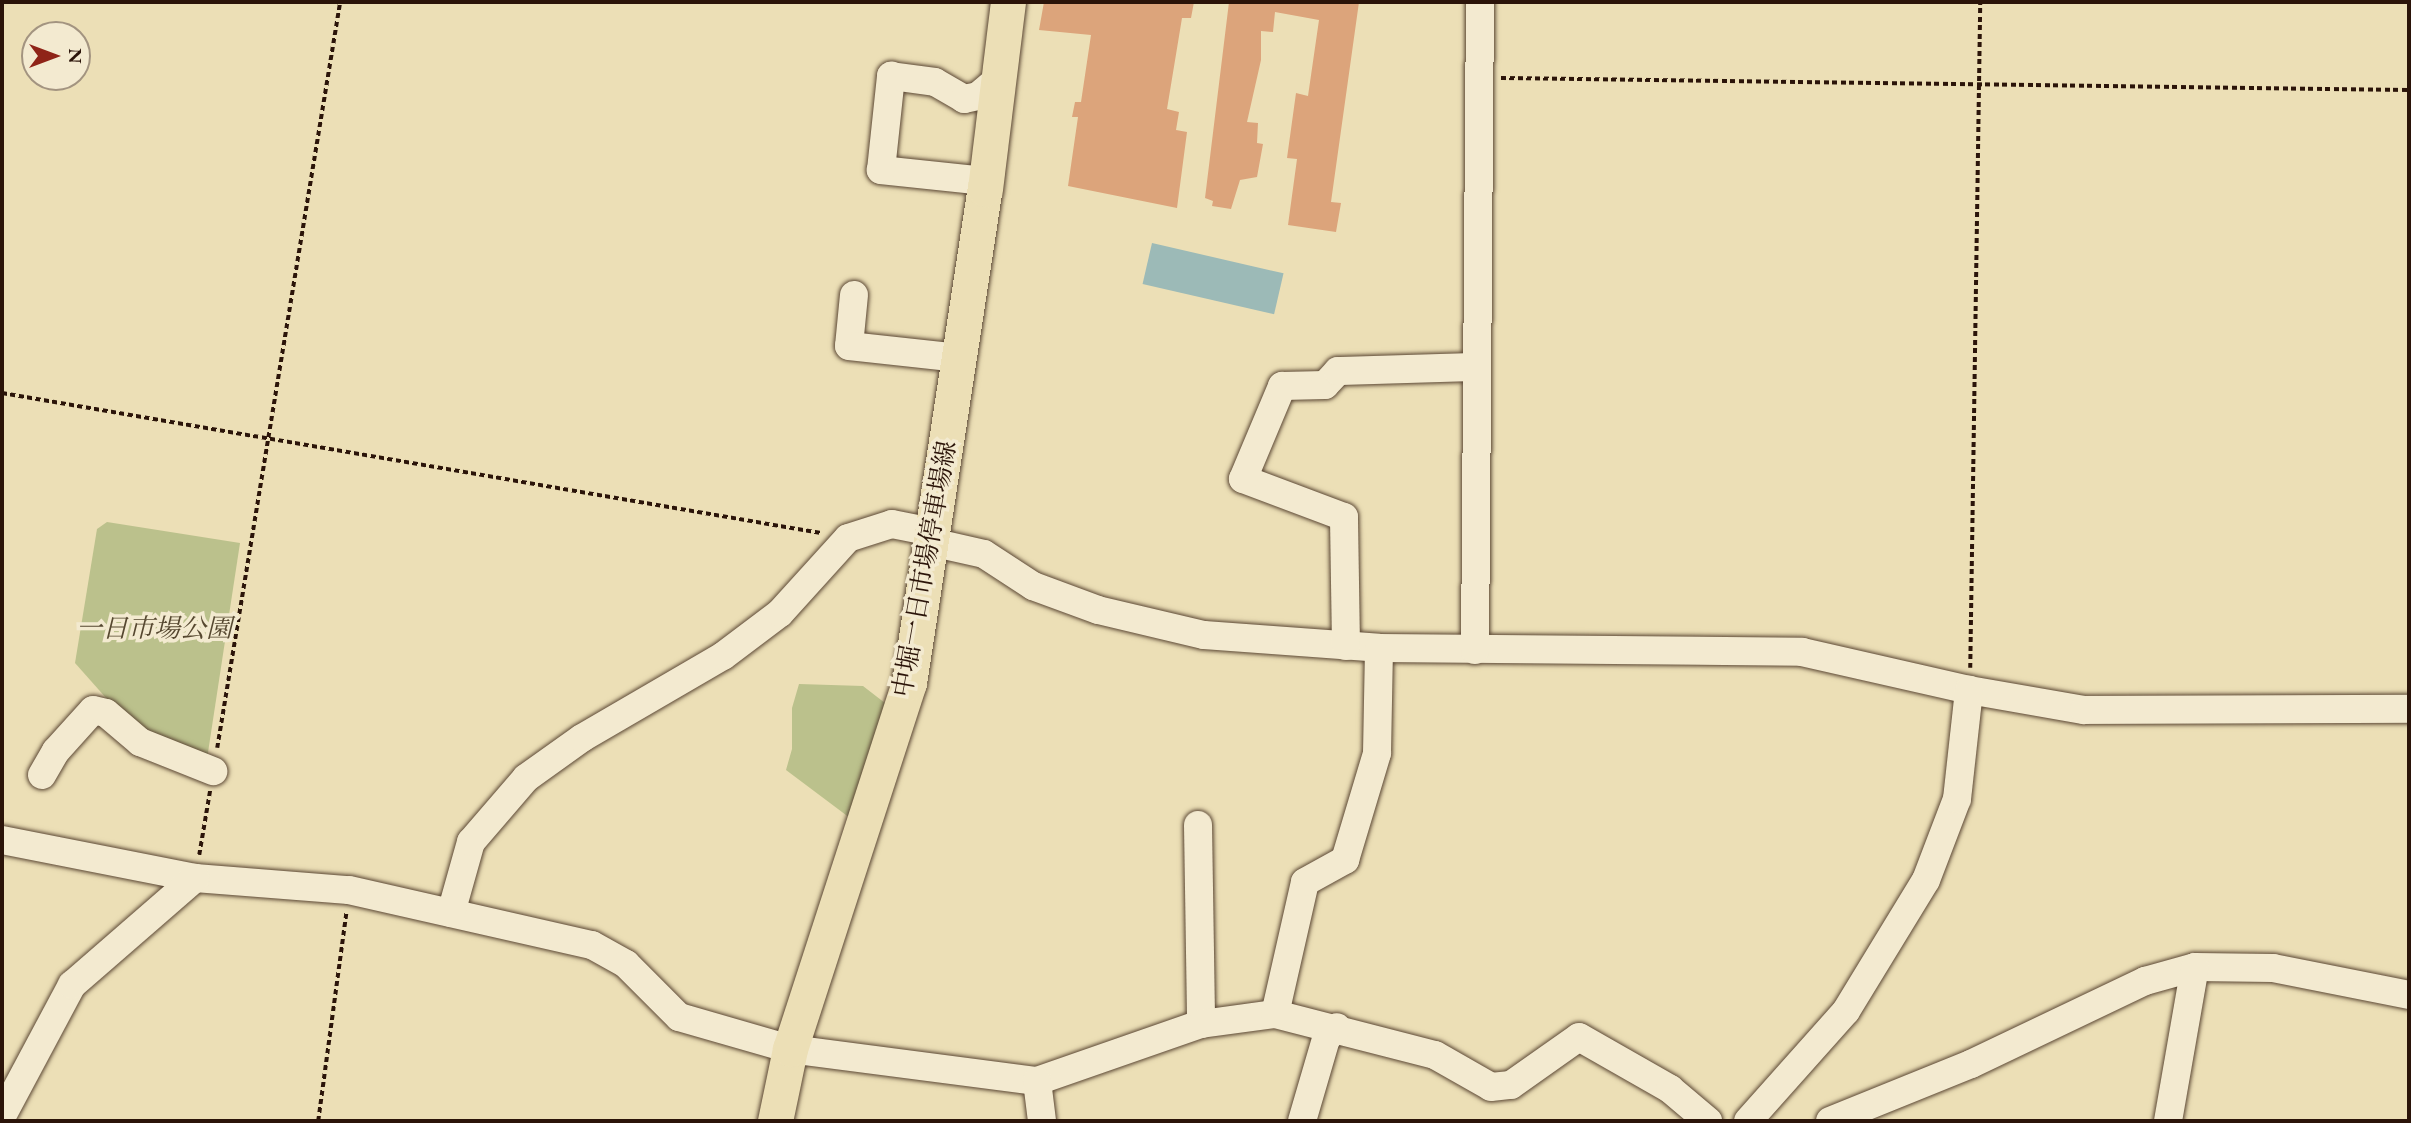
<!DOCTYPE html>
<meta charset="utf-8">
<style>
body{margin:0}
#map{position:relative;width:2411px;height:1123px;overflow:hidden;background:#ecdfb6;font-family:"EB Garamond","Noto Serif JP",serif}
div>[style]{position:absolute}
.green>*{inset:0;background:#bbc18c}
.water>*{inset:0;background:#9cbab7;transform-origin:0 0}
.building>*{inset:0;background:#dca47b}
.path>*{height:3.5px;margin-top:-1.75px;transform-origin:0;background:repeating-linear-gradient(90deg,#2b1409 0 5px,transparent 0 8.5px)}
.roads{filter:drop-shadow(0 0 2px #5b4734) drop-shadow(0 0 2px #5b4734)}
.minor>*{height:28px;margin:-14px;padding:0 14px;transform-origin:14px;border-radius:14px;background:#f3ead0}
.major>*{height:35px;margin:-17.5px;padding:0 17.5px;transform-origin:17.5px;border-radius:17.5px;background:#ecdfb6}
span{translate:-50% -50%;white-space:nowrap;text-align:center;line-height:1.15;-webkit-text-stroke:7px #f3ead0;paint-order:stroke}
.street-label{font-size:26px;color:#2b1409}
.park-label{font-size:26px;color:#564830;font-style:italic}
.frame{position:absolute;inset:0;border:4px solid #2b1409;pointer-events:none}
.north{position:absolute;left:21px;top:21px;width:70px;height:70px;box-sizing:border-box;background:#f3ead0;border:2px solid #a39480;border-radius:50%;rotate:90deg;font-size:19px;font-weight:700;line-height:28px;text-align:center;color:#2b1409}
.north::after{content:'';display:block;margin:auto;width:24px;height:32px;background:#8f2418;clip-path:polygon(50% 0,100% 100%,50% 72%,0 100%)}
</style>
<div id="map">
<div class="green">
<div style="clip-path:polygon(107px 522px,240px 543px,207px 759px,138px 734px,75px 663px,97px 529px)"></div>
<div style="clip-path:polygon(799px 684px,863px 686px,894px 710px,854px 821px,786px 770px,792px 749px,792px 708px)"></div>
</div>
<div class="water">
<div style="left:1152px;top:243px;width:135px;height:42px;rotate:13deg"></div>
</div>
<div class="building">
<div style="clip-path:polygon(1044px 2px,1194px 2px,1191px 18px,1182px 18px,1167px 109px,1179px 112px,1176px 130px,1187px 132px,1177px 208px,1068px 186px,1078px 117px,1072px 117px,1075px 102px,1081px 102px,1091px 35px,1039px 30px)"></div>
<div style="clip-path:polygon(1229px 2px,1359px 2px,1331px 202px,1341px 203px,1336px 232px,1288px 225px,1297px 159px,1287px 158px,1296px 93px,1308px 96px,1319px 20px,1275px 12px,1273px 32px,1261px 31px,1261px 60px,1247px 122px,1258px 123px,1257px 143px,1263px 144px,1257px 177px,1240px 180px,1231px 209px,1212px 206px,1213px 201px,1205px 198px)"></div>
</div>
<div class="path">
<div style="left:1501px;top:78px;width:908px;rotate:0.76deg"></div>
<div style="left:2px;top:393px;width:831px;rotate:9.7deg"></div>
<div style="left:1970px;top:668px;width:666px;rotate:-89.14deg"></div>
<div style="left:217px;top:748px;width:756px;rotate:-80.64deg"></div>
<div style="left:199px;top:855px;width:66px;rotate:-80.4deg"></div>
<div style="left:318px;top:1121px;width:210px;rotate:-82.3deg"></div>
</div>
<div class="roads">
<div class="minor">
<div style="left:985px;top:181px;width:105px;rotate:-174deg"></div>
<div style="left:881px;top:170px;width:95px;rotate:-83.9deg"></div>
<div style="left:891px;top:76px;width:44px;rotate:7.8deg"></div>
<div style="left:935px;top:82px;width:34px;rotate:30deg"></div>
<div style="left:964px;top:99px;width:14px;rotate:-12deg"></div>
<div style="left:978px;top:96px;width:26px;rotate:-40deg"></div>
<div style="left:854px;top:295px;width:51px;rotate:95.6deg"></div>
<div style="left:849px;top:346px;width:111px;rotate:6.2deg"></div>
<div style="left:931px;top:542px;width:54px;rotate:12.8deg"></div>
<div style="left:984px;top:554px;width:59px;rotate:33.1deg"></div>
<div style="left:1033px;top:586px;width:69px;rotate:20.3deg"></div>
<div style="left:1098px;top:610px;width:109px;rotate:13.3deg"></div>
<div style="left:1204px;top:635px;width:175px;rotate:4.2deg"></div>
<div style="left:1379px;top:648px;width:423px;rotate:0.5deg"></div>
<div style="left:1802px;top:652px;width:171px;rotate:12.8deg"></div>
<div style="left:1969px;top:690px;width:117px;rotate:9.9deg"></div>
<div style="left:2084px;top:710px;width:325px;rotate:-0.2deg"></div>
<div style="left:1346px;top:646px;width:129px;rotate:-90.9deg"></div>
<div style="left:1344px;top:517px;width:108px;rotate:-159.4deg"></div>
<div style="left:1243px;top:479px;width:101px;rotate:-67.2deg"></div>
<div style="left:1282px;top:386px;width:43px;rotate:-1.3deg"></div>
<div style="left:1325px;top:385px;width:19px;rotate:-47deg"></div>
<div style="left:1338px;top:371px;width:138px;rotate:-1.7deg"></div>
<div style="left:1475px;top:650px;width:648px;rotate:-89.56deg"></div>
<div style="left:42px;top:775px;width:28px;rotate:-60deg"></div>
<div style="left:56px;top:751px;width:55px;rotate:-47.9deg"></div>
<div style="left:93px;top:710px;width:13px;rotate:13deg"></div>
<div style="left:106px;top:713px;width:45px;rotate:40.5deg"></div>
<div style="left:140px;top:742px;width:79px;rotate:21.7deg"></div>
<div style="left:1198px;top:825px;width:199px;rotate:89.1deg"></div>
<div style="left:2px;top:840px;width:197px;rotate:11.1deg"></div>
<div style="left:195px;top:878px;width:154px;rotate:4.5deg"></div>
<div style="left:349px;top:890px;width:249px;rotate:12.8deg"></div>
<div style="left:592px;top:945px;width:39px;rotate:29deg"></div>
<div style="left:626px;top:964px;width:75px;rotate:45deg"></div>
<div style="left:679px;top:1017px;width:116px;rotate:16.1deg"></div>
<div style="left:790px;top:1049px;width:249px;rotate:7.4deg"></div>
<div style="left:1037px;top:1081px;width:174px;rotate:-19.2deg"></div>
<div style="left:1201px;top:1024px;width:75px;rotate:-7.7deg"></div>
<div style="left:1275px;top:1014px;width:165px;rotate:14.4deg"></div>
<div style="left:1435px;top:1055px;width:64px;rotate:29.7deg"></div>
<div style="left:1491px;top:1087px;width:20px;rotate:-6deg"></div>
<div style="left:1511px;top:1085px;width:83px;rotate:-35.2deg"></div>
<div style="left:1579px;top:1037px;width:105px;rotate:29.7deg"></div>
<div style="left:1670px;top:1089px;width:50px;rotate:40.1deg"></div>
<div style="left:451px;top:913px;width:74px;rotate:-74.3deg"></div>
<div style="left:471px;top:842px;width:84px;rotate:-49.3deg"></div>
<div style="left:526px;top:778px;width:69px;rotate:-35.5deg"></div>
<div style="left:582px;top:738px;width:163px;rotate:-30.2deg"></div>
<div style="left:723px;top:656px;width:71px;rotate:-37deg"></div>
<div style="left:780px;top:613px;width:101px;rotate:-47.8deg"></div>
<div style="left:848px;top:538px;width:46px;rotate:-17.7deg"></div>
<div style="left:892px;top:524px;width:41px;rotate:11.3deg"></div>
<div style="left:1275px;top:1014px;width:135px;rotate:-77.2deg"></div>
<div style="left:1305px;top:882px;width:46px;rotate:-28.8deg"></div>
<div style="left:1345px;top:860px;width:112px;rotate:-73.3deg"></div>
<div style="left:1377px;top:753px;width:105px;rotate:-88.9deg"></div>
<div style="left:1037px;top:1081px;width:40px;rotate:82.9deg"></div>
<div style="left:2px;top:1116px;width:149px;rotate:-61.9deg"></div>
<div style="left:72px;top:985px;width:163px;rotate:-41deg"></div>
<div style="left:1302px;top:1121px;width:85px;rotate:-73.7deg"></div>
<div style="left:1326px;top:1039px;width:16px;rotate:-47deg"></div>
<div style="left:1748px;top:1121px;width:147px;rotate:-48.3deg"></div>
<div style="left:1846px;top:1011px;width:153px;rotate:-58.6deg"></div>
<div style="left:1926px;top:880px;width:87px;rotate:-69.1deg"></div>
<div style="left:1957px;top:799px;width:110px;rotate:-83.7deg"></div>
<div style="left:1830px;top:1121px;width:152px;rotate:-22deg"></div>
<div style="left:1971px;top:1064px;width:193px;rotate:-25.5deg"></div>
<div style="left:2145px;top:981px;width:52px;rotate:-15.6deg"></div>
<div style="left:2195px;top:967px;width:78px;rotate:0.7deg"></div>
<div style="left:2273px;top:968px;width:139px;rotate:11.2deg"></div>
<div style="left:2168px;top:1121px;width:156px;rotate:-80.1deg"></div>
</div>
<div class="major">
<div style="left:775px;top:1121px;width:74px;rotate:-78.2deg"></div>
<div style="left:790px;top:1049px;width:385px;rotate:-72deg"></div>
<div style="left:909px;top:683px;width:500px;rotate:-81.3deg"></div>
<div style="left:985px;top:189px;width:188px;rotate:-83deg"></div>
</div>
</div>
<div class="street-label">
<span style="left:925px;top:569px;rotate:-80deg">中堀一日市場停車場線</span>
</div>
<div class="park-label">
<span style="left:154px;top:629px">一日市場公園</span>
</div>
<div class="frame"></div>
<div class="north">N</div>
</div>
